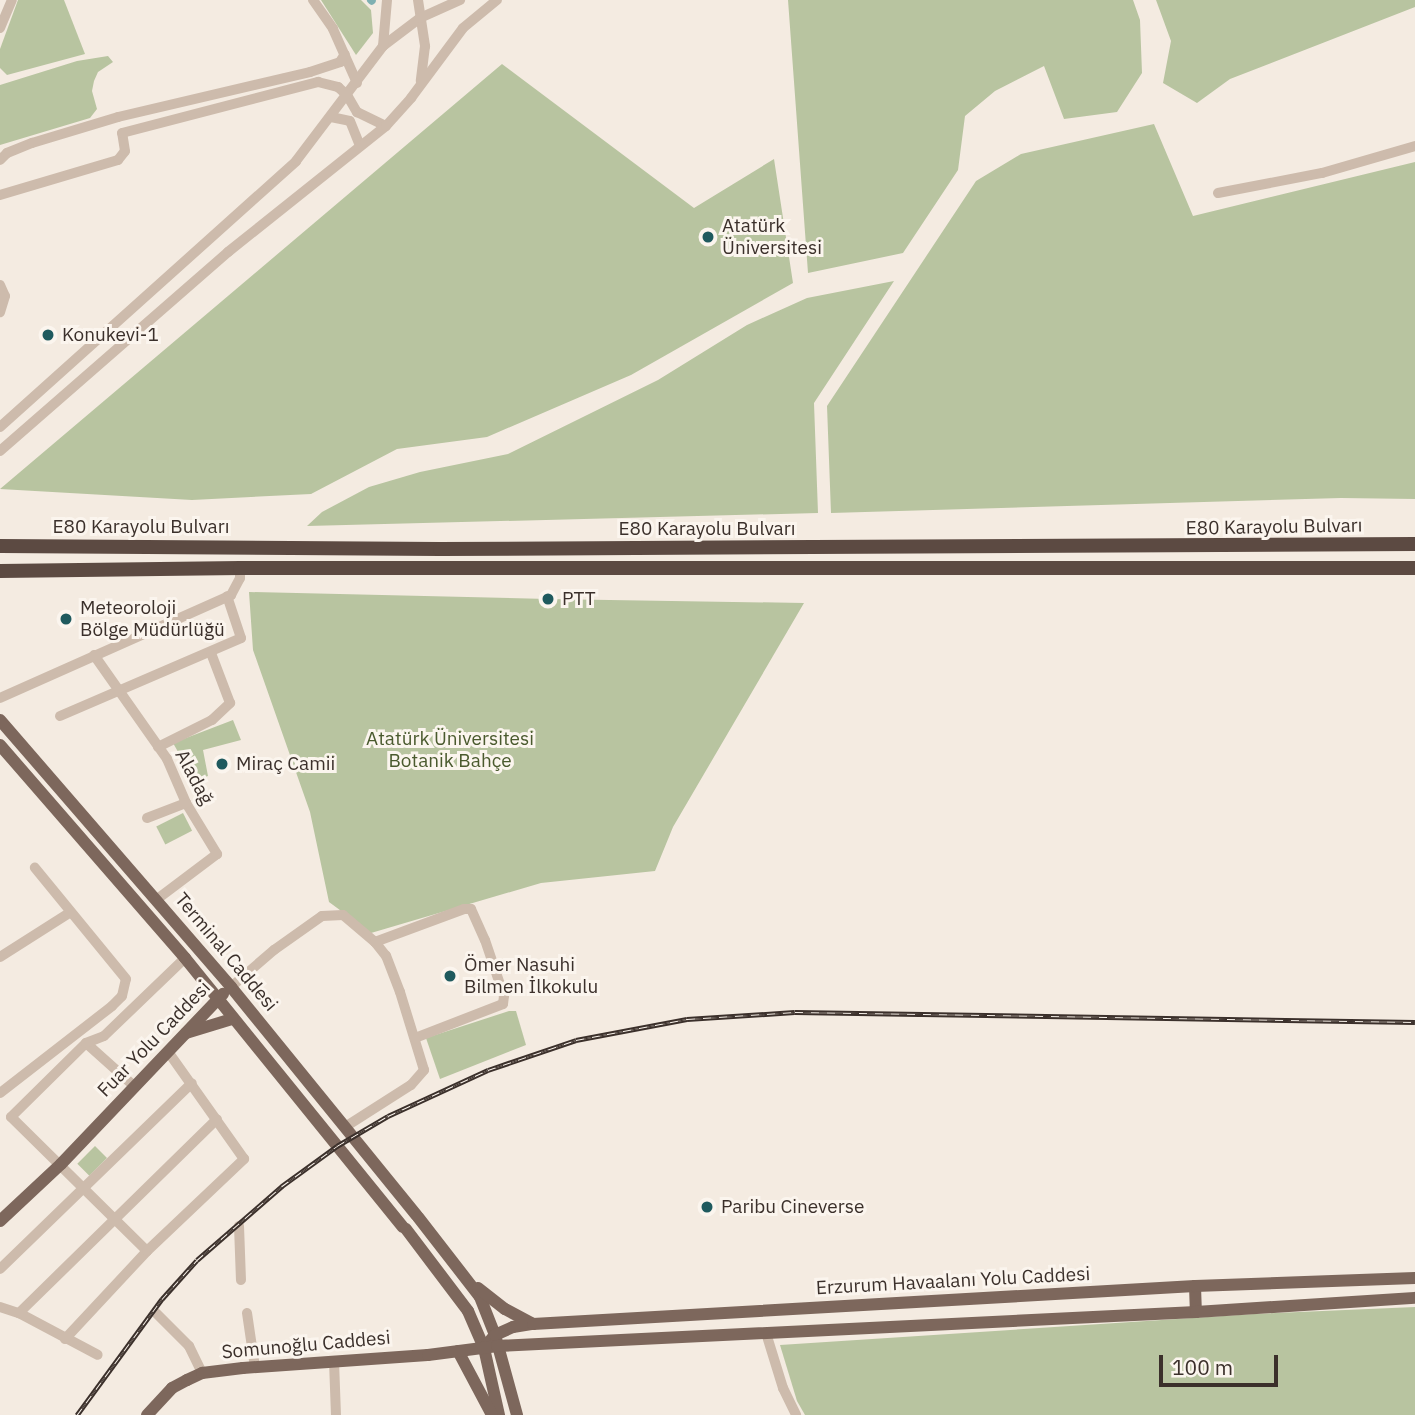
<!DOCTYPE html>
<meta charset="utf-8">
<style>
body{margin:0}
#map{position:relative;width:1415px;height:1415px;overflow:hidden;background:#f4ebe1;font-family:"IBM Plex Sans",sans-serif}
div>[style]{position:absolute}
.green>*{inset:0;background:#b8c4a0;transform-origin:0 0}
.canal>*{height:8px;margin:-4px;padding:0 4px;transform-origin:4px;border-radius:4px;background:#7fb0b2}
.minor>*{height:10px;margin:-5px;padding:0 5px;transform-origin:5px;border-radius:5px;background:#cdbbac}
.major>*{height:12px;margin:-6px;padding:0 6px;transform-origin:6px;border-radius:6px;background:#7d675c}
.highway>*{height:14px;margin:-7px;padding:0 7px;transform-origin:7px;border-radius:7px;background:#5c4a42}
.rail>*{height:5px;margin-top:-2.5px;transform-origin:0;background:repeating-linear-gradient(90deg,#fbf5ee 0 8px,#3b302b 0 16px);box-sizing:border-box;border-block:2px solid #3b302b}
.dots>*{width:19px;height:19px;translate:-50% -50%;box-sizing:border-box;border:4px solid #fbf5ee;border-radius:50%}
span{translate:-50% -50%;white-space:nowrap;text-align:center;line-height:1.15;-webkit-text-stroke:6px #fbf5ee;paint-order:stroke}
.poi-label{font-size:19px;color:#3b302b}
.left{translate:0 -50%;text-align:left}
.street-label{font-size:19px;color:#3b302b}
.park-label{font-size:19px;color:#4a5a2e}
.scale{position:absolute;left:1159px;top:1355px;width:119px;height:32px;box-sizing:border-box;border:4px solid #3b302b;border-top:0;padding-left:9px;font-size:21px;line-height:24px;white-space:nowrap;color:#3b302b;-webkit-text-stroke:5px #fbf5ee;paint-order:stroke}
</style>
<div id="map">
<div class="green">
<div style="clip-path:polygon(18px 0,64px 0,85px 54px,7px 75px,0 68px,0 49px)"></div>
<div style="clip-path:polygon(321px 0,361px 0,371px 10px,373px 33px,356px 55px)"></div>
<div style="clip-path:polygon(788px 0,1133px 0,1140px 20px,1142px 73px,1117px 112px,1064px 119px,1044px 66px,995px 91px,965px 116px,958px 170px,903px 253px,808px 273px)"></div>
<div style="clip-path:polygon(1156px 0,1415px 0,1415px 7px,1230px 79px,1197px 103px,1163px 83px,1171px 41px)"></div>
<div style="clip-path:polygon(108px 56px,113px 62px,98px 72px,94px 81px,92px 91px,97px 109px,90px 118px,0 145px,0 85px,77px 61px)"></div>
<div style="clip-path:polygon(502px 64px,694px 208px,774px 159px,793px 283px,631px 375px,487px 437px,397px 449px,311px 494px,192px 500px,0 489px)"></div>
<div style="clip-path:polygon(1154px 124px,1193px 216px,1415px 162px,1415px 499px,1341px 498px,831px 513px,827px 406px,976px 181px,1021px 154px)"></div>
<div style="clip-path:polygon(894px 281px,814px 403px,818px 513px,307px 526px,322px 512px,369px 487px,420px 472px,508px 454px,658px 380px,747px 325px,807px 298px)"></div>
<div style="clip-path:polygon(249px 592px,548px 599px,804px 603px,673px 827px,655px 871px,541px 883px,371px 933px,329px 902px,310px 812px,253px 650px)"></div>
<div style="clip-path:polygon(233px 720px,241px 740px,203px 750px,208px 776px,202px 778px,202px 794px,173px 743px)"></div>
<div style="left:183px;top:813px;width:20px;height:30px;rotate:63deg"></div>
<div style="clip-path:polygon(509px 1011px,516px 1011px,526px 1045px,440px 1079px,426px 1038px)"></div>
<div style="left:95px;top:1146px;width:17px;height:25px;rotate:45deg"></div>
<div style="clip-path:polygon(1415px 1307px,1415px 1415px,805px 1415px,797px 1401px,780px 1345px,1254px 1314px)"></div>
</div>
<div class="canal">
<div style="left:371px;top:0;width:1px;rotate:45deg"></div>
</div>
<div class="minor">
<div style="left:313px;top:0;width:35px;rotate:55deg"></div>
<div style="left:333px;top:29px;width:59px;rotate:66deg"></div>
<div style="left:418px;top:0;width:47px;rotate:81.3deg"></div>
<div style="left:425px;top:46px;width:35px;rotate:97deg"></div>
<div style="left:0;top:28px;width:30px;rotate:-67deg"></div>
<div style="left:383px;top:46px;width:46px;rotate:-37.1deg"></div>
<div style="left:420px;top:18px;width:44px;rotate:-24.2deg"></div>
<div style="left:331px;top:117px;width:19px;rotate:12deg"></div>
<div style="left:350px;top:121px;width:27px;rotate:68deg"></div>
<div style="left:0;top:160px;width:10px;rotate:-45deg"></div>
<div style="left:7px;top:153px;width:27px;rotate:-22deg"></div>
<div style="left:32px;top:143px;width:90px;rotate:-16.8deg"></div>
<div style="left:118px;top:117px;width:197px;rotate:-13.2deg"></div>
<div style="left:310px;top:72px;width:32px;rotate:-18deg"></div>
<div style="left:340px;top:62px;width:9px;rotate:-58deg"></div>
<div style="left:1218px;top:193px;width:106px;rotate:-10.9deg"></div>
<div style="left:1322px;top:173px;width:97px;rotate:-16.2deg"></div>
<div style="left:0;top:195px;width:123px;rotate:-16.5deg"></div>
<div style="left:118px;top:160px;width:11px;rotate:-52deg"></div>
<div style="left:125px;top:151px;width:18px;rotate:-99deg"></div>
<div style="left:122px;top:133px;width:203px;rotate:-14.6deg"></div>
<div style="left:318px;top:82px;width:21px;rotate:14deg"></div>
<div style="left:338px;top:87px;width:12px;rotate:42deg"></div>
<div style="left:347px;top:95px;width:20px;rotate:60deg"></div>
<div style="left:357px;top:112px;width:32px;rotate:26deg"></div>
<div style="left:0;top:285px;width:12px;rotate:66deg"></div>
<div style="left:5px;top:296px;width:17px;rotate:107deg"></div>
<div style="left:0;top:427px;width:398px;rotate:-41.9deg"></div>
<div style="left:296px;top:161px;width:144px;rotate:-52.9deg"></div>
<div style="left:383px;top:46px;width:46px;rotate:-85deg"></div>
<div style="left:0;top:451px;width:303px;rotate:-41.1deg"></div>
<div style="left:228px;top:252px;width:202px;rotate:-38.6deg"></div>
<div style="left:386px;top:126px;width:38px;rotate:-48deg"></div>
<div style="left:411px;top:98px;width:87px;rotate:-53.4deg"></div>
<div style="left:463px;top:28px;width:44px;rotate:-39.5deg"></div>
<div style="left:94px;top:655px;width:127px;rotate:54.9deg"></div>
<div style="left:167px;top:759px;width:48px;rotate:66.6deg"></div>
<div style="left:186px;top:803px;width:60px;rotate:58.7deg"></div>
<div style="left:217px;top:854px;width:76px;rotate:143deg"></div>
<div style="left:0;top:698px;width:253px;rotate:-24deg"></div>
<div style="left:231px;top:595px;width:19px;rotate:-62deg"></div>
<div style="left:240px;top:578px;width:10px;rotate:-90deg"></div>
<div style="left:60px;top:716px;width:197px;rotate:-23.3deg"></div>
<div style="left:241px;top:638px;width:44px;rotate:-108.4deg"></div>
<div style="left:158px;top:747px;width:60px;rotate:-26.6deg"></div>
<div style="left:212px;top:720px;width:25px;rotate:-43deg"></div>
<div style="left:230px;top:703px;width:53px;rotate:-110.8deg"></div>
<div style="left:147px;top:818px;width:42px;rotate:-21deg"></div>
<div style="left:0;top:957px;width:82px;rotate:-32.5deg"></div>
<div style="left:231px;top:987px;width:57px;rotate:-40.7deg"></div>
<div style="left:274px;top:950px;width:59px;rotate:-35.3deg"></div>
<div style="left:322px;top:916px;width:21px;rotate:-3deg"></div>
<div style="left:343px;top:915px;width:42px;rotate:40.2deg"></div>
<div style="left:375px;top:942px;width:95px;rotate:-20.3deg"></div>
<div style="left:464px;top:909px;width:7px"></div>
<div style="left:471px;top:909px;width:34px;rotate:66deg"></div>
<div style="left:485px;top:940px;width:59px;rotate:71.3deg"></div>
<div style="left:504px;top:996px;width:8px;rotate:97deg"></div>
<div style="left:503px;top:1004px;width:94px;rotate:158.9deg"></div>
<div style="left:86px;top:1043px;width:66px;rotate:41.9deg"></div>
<div style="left:0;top:1093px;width:142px;rotate:-37.8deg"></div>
<div style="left:112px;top:1006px;width:14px;rotate:-45deg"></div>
<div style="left:122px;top:996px;width:17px;rotate:-77deg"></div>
<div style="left:126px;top:979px;width:144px;rotate:-129.3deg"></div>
<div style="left:345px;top:1127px;width:78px;rotate:-32.5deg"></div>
<div style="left:411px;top:1085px;width:20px;rotate:-49deg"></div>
<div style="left:424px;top:1070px;width:82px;rotate:-107.1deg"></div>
<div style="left:400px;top:992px;width:39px;rotate:-111deg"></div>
<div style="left:386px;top:956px;width:18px;rotate:-128deg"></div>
<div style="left:239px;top:1226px;width:54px;rotate:87.9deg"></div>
<div style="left:147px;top:1251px;width:191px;rotate:-135.4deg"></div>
<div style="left:11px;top:1117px;width:105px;rotate:-44.6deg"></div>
<div style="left:86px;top:1043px;width:19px;rotate:-21deg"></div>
<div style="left:104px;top:1036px;width:112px;rotate:-43.9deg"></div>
<div style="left:0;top:1269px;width:267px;rotate:-44.1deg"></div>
<div style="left:0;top:1307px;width:20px;rotate:18deg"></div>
<div style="left:19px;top:1313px;width:89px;rotate:28deg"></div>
<div style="left:19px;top:1313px;width:277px;rotate:-44.4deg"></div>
<div style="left:156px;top:1313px;width:47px;rotate:45deg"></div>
<div style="left:189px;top:1346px;width:30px;rotate:64deg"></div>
<div style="left:247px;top:1313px;width:55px;rotate:81.6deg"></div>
<div style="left:766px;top:1333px;width:58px;rotate:72.8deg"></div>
<div style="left:783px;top:1388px;width:30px;rotate:64deg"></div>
<div style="left:65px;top:1339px;width:120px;rotate:-47deg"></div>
<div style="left:147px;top:1251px;width:134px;rotate:-43.5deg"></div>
<div style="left:244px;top:1159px;width:130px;rotate:-125.3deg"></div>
<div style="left:334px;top:1361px;width:54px;rotate:87.9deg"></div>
</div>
<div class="major">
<div style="left:0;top:720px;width:353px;rotate:49.1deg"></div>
<div style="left:231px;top:987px;width:294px;rotate:50.9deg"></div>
<div style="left:0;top:745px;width:282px;rotate:49deg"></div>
<div style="left:185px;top:958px;width:346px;rotate:51deg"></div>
<div style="left:186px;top:1033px;width:48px;rotate:-16.9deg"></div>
<div style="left:418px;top:1217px;width:101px;rotate:52.2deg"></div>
<div style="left:480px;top:1297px;width:41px;rotate:68.5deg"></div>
<div style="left:495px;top:1335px;width:83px;rotate:74.6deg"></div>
<div style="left:0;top:1221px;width:83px;rotate:-43.1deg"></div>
<div style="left:61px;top:1164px;width:235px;rotate:-46.4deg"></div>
<div style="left:406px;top:1229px;width:103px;rotate:52.9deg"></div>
<div style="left:468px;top:1311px;width:40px;rotate:66.6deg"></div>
<div style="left:484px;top:1348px;width:69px;rotate:77.4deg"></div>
<div style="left:1195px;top:1286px;width:26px;rotate:88deg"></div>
<div style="left:478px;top:1288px;width:34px;rotate:38deg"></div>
<div style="left:505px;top:1309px;width:32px;rotate:28deg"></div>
<div style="left:484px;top:1348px;width:17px;rotate:-50deg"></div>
<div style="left:495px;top:1335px;width:20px;rotate:-24deg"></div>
<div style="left:513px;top:1327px;width:20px;rotate:-9deg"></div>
<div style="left:533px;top:1324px;width:663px;rotate:-3.29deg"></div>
<div style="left:1195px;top:1286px;width:220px;rotate:-2.1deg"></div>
<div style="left:458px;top:1351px;width:72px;rotate:62deg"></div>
<div style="left:147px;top:1415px;width:37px;rotate:-47deg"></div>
<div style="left:172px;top:1388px;width:17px;rotate:-28deg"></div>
<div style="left:187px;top:1380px;width:17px;rotate:-25deg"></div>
<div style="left:202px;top:1373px;width:41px;rotate:-7deg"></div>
<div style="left:243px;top:1368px;width:185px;rotate:-4deg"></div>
<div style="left:428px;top:1355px;width:70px;rotate:-7.4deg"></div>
<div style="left:497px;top:1346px;width:700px;rotate:-2.78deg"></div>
<div style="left:1196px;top:1312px;width:219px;rotate:-3.7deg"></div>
</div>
<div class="highway">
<div style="left:0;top:546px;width:440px;rotate:0.4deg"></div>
<div style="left:440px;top:549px;width:975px;rotate:-0.29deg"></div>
<div style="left:0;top:571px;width:240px;rotate:-0.7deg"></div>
<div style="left:240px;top:568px;width:1175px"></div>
</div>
<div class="rail">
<div style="left:77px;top:1415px;width:144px;rotate:-53.8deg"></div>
<div style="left:162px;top:1299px;width:52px;rotate:-48.1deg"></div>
<div style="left:197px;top:1260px;width:113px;rotate:-41deg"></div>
<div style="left:282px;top:1186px;width:68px;rotate:-36deg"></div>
<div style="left:337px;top:1146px;width:59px;rotate:-30.5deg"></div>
<div style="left:388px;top:1116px;width:110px;rotate:-24.7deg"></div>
<div style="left:488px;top:1070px;width:93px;rotate:-18.8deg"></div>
<div style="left:576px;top:1040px;width:113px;rotate:-10.7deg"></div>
<div style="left:687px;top:1019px;width:108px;rotate:-3.7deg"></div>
<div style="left:795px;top:1012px;width:620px;rotate:0.92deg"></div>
</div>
<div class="dots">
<div style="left:708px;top:237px;background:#1f5a5e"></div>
<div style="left:48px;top:335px;background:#1f5a5e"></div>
<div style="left:548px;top:599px;background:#1f5a5e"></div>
<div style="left:66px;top:619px;background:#1f5a5e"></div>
<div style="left:222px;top:764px;background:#1f5a5e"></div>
<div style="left:450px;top:976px;background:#1f5a5e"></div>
<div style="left:707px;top:1207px;background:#1f5a5e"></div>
</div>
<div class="poi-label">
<span class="left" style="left:722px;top:237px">Atatürk<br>Üniversitesi</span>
<span class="left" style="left:62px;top:335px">Konukevi-1</span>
<span class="left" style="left:562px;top:599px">PTT</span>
<span class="left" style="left:80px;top:619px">Meteoroloji<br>Bölge Müdürlüğü</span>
<span class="left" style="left:236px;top:764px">Miraç Camii</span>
<span class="left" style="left:464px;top:976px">Ömer Nasuhi<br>Bilmen İlkokulu</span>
<span class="left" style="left:721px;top:1207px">Paribu Cineverse</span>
</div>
<div class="street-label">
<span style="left:141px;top:527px">E80 Karayolu Bulvarı</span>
<span style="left:1274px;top:527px;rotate:-1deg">E80 Karayolu Bulvarı</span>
<span style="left:707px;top:529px">E80 Karayolu Bulvarı</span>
<span style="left:194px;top:777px;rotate:62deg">Aladağ</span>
<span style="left:226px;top:952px;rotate:50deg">Terminal Caddesi</span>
<span style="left:154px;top:1039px;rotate:-46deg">Fuar Yolu Caddesi</span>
<span style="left:953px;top:1281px;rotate:-3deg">Erzurum Havaalanı Yolu Caddesi</span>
<span style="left:306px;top:1345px;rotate:-5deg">Somunoğlu Caddesi</span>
</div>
<div class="park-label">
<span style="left:450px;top:750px">Atatürk Üniversitesi<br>Botanik Bahçe</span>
</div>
<div class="scale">100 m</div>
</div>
